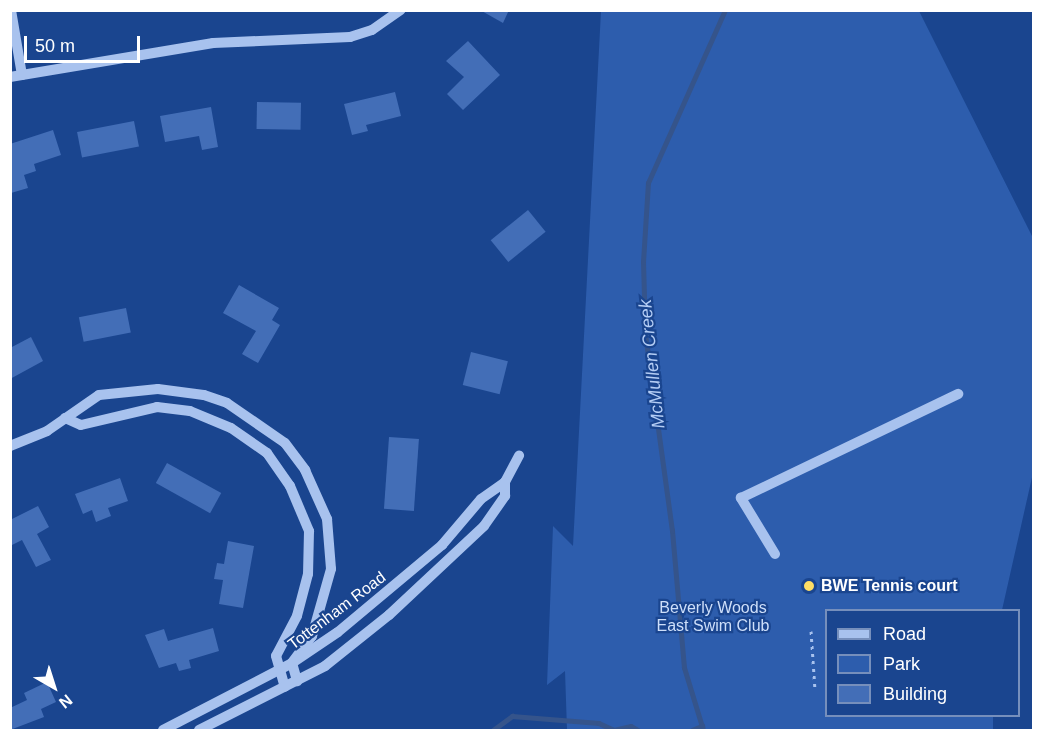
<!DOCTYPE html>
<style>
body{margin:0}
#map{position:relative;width:1044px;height:741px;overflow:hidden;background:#1a458f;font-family:Helvetica,sans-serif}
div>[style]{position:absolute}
.green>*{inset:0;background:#2d5dad}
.stream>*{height:4.5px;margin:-2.25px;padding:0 2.25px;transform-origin:2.25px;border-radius:2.25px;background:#35548b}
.building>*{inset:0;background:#436eb7;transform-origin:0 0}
.path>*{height:3px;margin-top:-1.5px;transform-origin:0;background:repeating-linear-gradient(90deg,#a8c2ee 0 3px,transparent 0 7.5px)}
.minor>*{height:10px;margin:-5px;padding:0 5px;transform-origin:5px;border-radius:5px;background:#a8c2ee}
.dots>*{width:16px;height:16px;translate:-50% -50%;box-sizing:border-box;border:3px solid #1a458f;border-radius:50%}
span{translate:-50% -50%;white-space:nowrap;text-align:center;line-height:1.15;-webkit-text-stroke:4.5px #1a458f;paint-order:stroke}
.poi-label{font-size:16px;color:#fff;font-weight:700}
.left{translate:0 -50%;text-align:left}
.park-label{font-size:16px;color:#cedffa}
.street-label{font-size:16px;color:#fff}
.water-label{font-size:18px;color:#b4cdf5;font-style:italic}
.frame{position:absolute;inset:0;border:12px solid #fff;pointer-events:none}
.legend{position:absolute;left:825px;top:609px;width:195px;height:108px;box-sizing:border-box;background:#1a458f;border:2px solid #768fbc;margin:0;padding:8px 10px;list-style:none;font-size:18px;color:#fff}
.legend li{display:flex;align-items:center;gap:12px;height:30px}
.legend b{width:30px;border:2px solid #768fbc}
.north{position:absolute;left:24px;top:657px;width:60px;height:60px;-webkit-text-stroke:4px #1a458f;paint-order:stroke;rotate:141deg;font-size:16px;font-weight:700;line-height:24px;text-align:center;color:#fff}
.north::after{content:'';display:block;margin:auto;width:21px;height:27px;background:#fff;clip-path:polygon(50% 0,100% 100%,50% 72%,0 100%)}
.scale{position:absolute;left:24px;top:36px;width:116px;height:27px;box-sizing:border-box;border:3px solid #fff;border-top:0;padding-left:8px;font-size:18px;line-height:21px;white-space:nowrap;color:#fff;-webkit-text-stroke:4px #1a458f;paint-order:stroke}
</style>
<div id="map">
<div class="green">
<div style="clip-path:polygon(601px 11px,919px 11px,1033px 238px,1033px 473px,1002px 610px,826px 610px,826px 716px,993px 716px,993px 730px,567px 730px,565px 671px,547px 685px,553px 526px,573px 546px)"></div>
</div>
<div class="stream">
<div style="left:493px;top:730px;width:24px;rotate:-36deg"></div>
<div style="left:512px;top:716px;width:87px;rotate:4.6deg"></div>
<div style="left:599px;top:723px;width:17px;rotate:25deg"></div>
<div style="left:614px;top:730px;width:17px;rotate:-13deg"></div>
<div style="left:631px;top:726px;width:8px;rotate:30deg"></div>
<div style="left:692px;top:730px;width:11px;rotate:-22deg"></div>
<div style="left:703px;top:730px;width:65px;rotate:-107deg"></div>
<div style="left:684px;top:668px;width:138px;rotate:-95deg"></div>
<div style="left:672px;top:531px;width:200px;rotate:-97.8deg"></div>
<div style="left:645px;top:333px;width:71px;rotate:-91.6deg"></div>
<div style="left:643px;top:262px;width:79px;rotate:-86.4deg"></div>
<div style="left:648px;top:183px;width:189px;rotate:-66deg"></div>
</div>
<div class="building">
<div style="clip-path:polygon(480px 10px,509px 10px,503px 23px)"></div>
<div style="clip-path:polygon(468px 41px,500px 75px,463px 110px,447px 94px,464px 77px,446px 61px)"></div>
<div style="clip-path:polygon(395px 92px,401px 116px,366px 125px,368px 131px,352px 135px,344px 104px)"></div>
<div style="left:257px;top:102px;width:44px;height:27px;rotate:1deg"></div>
<div style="clip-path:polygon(211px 107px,218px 147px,202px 150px,199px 136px,165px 142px,160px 116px)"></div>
<div style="left:134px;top:121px;width:26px;height:58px;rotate:79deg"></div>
<div style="clip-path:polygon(53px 130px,61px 155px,34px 164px,36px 171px,24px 175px,28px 188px,11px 193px,10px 144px)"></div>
<div style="left:528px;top:210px;width:28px;height:48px;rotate:51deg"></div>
<div style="clip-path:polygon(239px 285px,279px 308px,272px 320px,280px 325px,258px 363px,242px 354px,256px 331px,223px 313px)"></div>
<div style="left:126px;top:308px;width:25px;height:48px;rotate:79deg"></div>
<div style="clip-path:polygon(31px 337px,43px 361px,10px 379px,10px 348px)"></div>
<div style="left:471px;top:352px;width:38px;height:34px;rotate:14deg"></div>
<div style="left:389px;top:437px;width:30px;height:72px;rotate:4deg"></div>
<div style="left:167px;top:463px;width:62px;height:23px;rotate:29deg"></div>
<div style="clip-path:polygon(120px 478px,128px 501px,108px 508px,111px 516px,96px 522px,92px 510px,83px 514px,75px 494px)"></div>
<div style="clip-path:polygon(38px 506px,49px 527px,37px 534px,51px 560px,36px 567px,22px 540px,10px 546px,10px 520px)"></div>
<div style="clip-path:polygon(228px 541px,254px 546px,243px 608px,219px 604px,223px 580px,214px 579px,217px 563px,224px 564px)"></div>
<div style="clip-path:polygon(213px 628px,219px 651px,189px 660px,191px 668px,179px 671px,176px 663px,159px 668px,145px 635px,164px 629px,168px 641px)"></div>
<div style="clip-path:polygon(47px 682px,56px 702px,41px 709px,44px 717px,10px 730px,10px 708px,27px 700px,24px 693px)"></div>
</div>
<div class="path">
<div style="left:811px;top:631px;width:58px;rotate:86.1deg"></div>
</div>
<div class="minor">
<div style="left:11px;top:10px;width:66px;rotate:80.4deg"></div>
<div style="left:10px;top:77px;width:206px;rotate:-9.5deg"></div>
<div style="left:213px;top:43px;width:137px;rotate:-2.5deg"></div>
<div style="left:350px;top:37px;width:23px;rotate:-18deg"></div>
<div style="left:372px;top:30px;width:35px;rotate:-35deg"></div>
<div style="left:65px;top:418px;width:17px;rotate:24deg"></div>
<div style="left:81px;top:425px;width:78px;rotate:-13.3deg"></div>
<div style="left:157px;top:407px;width:33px;rotate:7deg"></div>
<div style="left:190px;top:411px;width:44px;rotate:22.5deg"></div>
<div style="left:231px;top:428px;width:44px;rotate:34.8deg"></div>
<div style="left:267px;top:453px;width:40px;rotate:55.1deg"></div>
<div style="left:290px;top:486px;width:49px;rotate:67.1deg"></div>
<div style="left:309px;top:531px;width:43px;rotate:91.3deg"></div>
<div style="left:308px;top:574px;width:43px;rotate:104.7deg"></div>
<div style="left:297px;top:616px;width:45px;rotate:117.7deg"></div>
<div style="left:276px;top:656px;width:32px;rotate:74deg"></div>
<div style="left:10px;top:446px;width:40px;rotate:-22deg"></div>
<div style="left:47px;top:431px;width:63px;rotate:-34.7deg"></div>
<div style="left:99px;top:395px;width:59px;rotate:-5.8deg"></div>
<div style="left:158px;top:389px;width:46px;rotate:7.4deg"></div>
<div style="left:204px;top:395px;width:24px;rotate:19deg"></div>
<div style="left:227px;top:403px;width:70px;rotate:34.6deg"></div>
<div style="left:285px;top:443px;width:34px;rotate:53deg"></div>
<div style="left:305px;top:470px;width:54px;rotate:65.8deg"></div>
<div style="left:327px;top:519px;width:50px;rotate:85.4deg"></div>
<div style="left:331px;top:569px;width:70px;rotate:105.8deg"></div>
<div style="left:312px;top:636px;width:34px;rotate:127deg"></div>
<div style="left:292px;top:663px;width:19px;rotate:74deg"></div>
<div style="left:775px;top:554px;width:66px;rotate:-121.3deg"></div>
<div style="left:741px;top:498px;width:241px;rotate:-25.6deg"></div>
<div style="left:163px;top:730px;width:145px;rotate:-27.4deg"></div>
<div style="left:292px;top:663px;width:55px;rotate:-34deg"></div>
<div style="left:338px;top:632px;width:136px;rotate:-39.9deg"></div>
<div style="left:442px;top:545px;width:60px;rotate:-49.7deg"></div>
<div style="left:481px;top:499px;width:29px;rotate:-35deg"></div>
<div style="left:505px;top:482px;width:30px;rotate:-62deg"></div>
<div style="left:199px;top:730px;width:141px;rotate:-26.9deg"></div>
<div style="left:325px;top:666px;width:82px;rotate:-38.6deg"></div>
<div style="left:389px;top:615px;width:130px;rotate:-43.1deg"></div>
<div style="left:484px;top:526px;width:37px;rotate:-55deg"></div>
<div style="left:505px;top:496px;width:14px;rotate:-90deg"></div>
</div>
<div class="dots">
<div style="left:809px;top:586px;background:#ffde65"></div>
</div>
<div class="poi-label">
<span class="left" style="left:821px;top:586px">BWE Tennis court</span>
</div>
<div class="park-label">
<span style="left:713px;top:617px">Beverly Woods<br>East Swim Club</span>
</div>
<div class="street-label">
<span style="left:337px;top:611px;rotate:-37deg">Tottenham Road</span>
</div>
<div class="water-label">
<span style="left:652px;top:364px;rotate:-96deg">McMullen Creek</span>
</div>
<div class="frame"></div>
<ul class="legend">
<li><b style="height:8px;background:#a8c2ee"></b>Road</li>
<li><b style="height:16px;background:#2d5dad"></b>Park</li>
<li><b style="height:16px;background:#436eb7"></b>Building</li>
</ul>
<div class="north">N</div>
<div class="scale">50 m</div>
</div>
